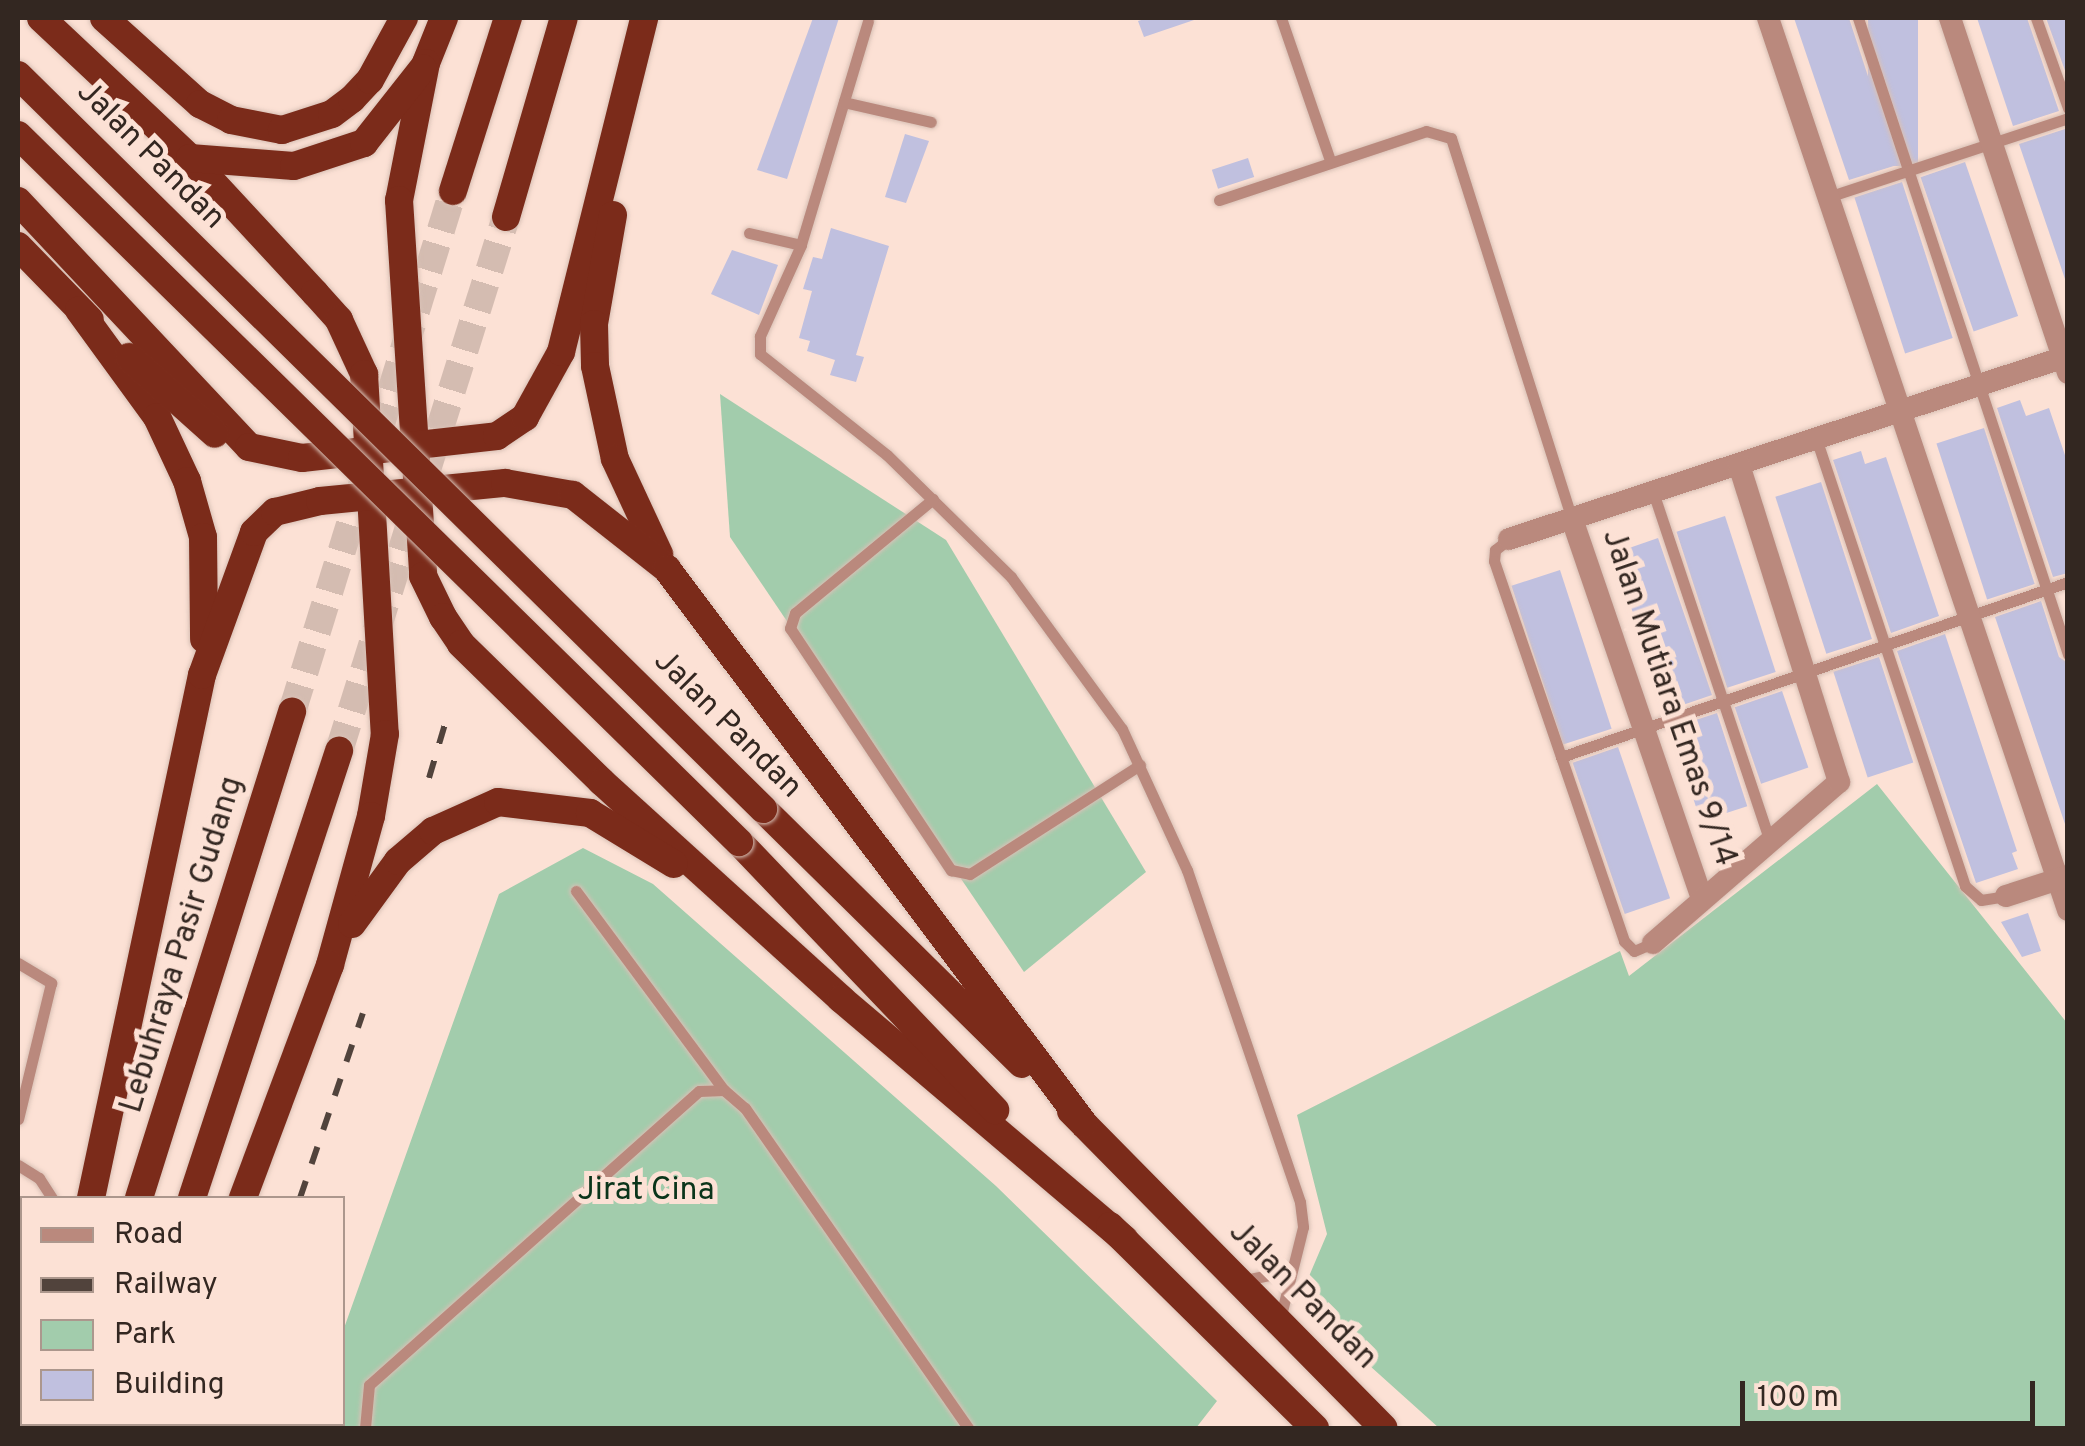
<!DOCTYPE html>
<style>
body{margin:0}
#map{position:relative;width:2085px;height:1446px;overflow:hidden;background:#fce1d5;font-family:Overpass,sans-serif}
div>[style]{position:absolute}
.green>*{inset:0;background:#a2ccac}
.building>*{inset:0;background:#c0c0df;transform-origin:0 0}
.trunk-tunnel>*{height:28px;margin-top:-14px;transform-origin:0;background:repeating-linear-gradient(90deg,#d4bcb1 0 28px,transparent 0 42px)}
.roads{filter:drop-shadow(0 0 2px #d8c0b5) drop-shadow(0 0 2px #d8c0b5)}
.service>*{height:11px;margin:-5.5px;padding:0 5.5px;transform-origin:5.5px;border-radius:5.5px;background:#ba897d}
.minor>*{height:22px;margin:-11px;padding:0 11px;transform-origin:11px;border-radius:11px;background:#ba897d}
.trunk>*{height:28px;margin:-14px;padding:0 14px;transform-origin:14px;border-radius:14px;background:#7b2b1a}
.rail>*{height:6px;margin-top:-3px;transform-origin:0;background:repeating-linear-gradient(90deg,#51433c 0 18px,transparent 0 36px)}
.bridges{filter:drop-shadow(0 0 2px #d8c0b5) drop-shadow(0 0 2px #d8c0b5)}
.trunk-bridge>*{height:28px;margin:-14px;padding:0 14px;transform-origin:14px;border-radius:14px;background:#7b2b1a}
span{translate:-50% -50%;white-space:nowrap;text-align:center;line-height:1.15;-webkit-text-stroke:10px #fce1d5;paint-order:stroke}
.street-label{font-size:32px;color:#332721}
.park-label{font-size:32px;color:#0a341a}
.frame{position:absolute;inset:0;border:20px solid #332721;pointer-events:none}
.legend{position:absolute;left:20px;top:1196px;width:325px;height:230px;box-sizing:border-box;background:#fce1d5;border:2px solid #ac978d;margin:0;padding:12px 18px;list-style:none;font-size:30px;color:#332721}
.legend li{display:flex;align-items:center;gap:20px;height:50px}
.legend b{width:50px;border:2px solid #ac978d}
.scale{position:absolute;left:1740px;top:1381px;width:295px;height:45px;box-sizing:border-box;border:5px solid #332721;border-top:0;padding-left:12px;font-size:30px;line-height:35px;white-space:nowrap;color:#332721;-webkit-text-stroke:8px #fce1d5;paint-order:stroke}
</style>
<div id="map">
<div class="green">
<div style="clip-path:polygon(720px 394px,946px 540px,1146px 872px,1024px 972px,730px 537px)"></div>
<div style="clip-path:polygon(1877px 784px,2067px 1023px,2067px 1428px,1439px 1428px,1311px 1313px,1304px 1288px,1327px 1234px,1297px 1115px,1620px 951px,1629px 976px)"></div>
<div style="clip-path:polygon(583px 848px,653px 884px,996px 1186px,1217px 1401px,1196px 1428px,308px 1428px,342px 1424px,343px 1331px,499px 894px)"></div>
</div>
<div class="building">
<div style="clip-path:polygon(813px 18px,839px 18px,787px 179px,757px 170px)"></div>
<div style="clip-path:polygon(1148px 18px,1193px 18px,1194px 20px,1144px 37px,1138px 21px)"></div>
<div style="clip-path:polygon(1794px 18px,1849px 18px,1897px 165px,1849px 180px)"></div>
<div style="left:1868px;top:18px;width:50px;height:148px"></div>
<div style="clip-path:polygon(1977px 18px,2027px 18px,2059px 111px,2013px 126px)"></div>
<div style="clip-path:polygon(2046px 18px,2068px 18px,2068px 79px)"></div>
<div style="clip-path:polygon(2068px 128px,2068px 279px,2065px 279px,2019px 144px)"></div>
<div style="clip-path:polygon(905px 134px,929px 141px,906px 203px,885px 197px)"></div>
<div style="left:1248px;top:158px;width:20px;height:38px;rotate:72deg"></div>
<div style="left:1965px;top:162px;width:163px;height:47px;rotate:71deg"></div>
<div style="left:1902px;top:182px;width:164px;height:50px;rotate:72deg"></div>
<div style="clip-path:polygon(831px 228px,889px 246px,856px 355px,864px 357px,856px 382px,830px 375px,835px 360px,807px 351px,810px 341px,799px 338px,812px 291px,803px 289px,813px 257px,822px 259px)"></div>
<div style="clip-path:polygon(732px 250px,778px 265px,759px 315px,711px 294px)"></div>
<div style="clip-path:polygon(2020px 400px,2026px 416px,2049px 408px,2068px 464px,2068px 573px,2053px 577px,1997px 408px)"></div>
<div style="left:1984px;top:428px;width:164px;height:50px;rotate:72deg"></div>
<div style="clip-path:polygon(1861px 451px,1865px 464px,1886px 457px,1939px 616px,1891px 633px,1833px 460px)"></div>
<div style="left:1821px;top:482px;width:165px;height:48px;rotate:72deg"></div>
<div style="left:1725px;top:516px;width:164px;height:51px;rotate:72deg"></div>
<div style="left:1658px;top:538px;width:166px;height:48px;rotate:71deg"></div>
<div style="left:1560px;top:570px;width:167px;height:51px;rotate:72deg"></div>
<div style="clip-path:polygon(2041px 601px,2059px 657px,2068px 663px,2065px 824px,1995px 617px)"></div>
<div style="clip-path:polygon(1945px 634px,2017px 851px,2012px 853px,2018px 869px,1976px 883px,1897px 651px)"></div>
<div style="left:1879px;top:657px;width:111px;height:48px;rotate:72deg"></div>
<div style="left:1782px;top:691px;width:81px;height:50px;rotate:71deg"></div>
<div style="left:1717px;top:713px;width:98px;height:49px;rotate:72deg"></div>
<div style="left:1618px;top:747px;width:160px;height:48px;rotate:71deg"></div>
<div style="clip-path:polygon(2028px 913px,2041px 951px,2022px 957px,2001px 922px)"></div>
</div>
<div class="trunk-tunnel">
<div style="left:292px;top:712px;width:545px;rotate:-72.83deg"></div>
<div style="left:339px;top:751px;width:560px;rotate:-72.63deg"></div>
</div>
<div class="roads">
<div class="service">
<div style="left:1281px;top:18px;width:150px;rotate:71deg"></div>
<div style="left:1858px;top:18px;width:670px;rotate:71.73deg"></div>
<div style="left:2036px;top:18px;width:96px;rotate:70.4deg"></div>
<div style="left:868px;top:21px;width:234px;rotate:106.7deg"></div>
<div style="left:801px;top:245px;width:100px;rotate:114.3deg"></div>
<div style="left:760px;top:336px;width:18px;rotate:90deg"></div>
<div style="left:760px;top:354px;width:162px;rotate:38.5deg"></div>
<div style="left:887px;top:455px;width:174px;rotate:44.5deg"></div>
<div style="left:1011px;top:577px;width:188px;rotate:53.9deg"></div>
<div style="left:1122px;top:729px;width:155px;rotate:65.3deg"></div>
<div style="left:1187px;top:870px;width:351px;rotate:71.2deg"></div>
<div style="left:1300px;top:1202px;width:25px;rotate:83deg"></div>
<div style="left:1303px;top:1227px;width:95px;rotate:104deg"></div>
<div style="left:844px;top:102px;width:89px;rotate:12.9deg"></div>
<div style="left:1831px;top:196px;width:250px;rotate:-18.2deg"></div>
<div style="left:1219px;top:200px;width:218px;rotate:-18.4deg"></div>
<div style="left:1426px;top:131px;width:26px;rotate:16deg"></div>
<div style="left:1451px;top:138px;width:400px;rotate:72.4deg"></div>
<div style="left:749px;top:233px;width:53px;rotate:13deg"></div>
<div style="left:1816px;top:438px;width:472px;rotate:71.6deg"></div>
<div style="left:1965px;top:886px;width:21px;rotate:41deg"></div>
<div style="left:1981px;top:900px;width:25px;rotate:-9deg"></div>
<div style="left:1653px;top:492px;width:368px;rotate:71.5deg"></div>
<div style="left:933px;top:499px;width:179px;rotate:140.4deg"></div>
<div style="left:795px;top:613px;width:16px;rotate:108deg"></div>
<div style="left:790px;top:628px;width:291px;rotate:56.4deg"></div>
<div style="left:951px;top:870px;width:19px;rotate:12deg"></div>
<div style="left:970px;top:874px;width:202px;rotate:-32.7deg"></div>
<div style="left:1509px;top:539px;width:18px;rotate:142deg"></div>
<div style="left:1495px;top:550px;width:11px;rotate:95deg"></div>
<div style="left:1494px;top:561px;width:402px;rotate:71.1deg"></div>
<div style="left:1624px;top:941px;width:14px;rotate:45deg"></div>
<div style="left:1634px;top:951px;width:21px;rotate:-23deg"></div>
<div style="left:1561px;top:757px;width:536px;rotate:-19.04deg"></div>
<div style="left:576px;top:891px;width:248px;rotate:53.4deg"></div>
<div style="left:18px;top:963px;width:39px;rotate:31deg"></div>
<div style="left:51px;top:983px;width:140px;rotate:103.6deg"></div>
<div style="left:18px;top:1165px;width:25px;rotate:32deg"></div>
<div style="left:39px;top:1178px;width:24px;rotate:57deg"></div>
<div style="left:1245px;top:1280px;width:45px;rotate:-11.6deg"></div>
<div style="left:365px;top:1428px;width:43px;rotate:-84.7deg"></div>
<div style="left:369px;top:1385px;width:442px;rotate:-41.7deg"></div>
<div style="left:699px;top:1091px;width:25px;rotate:-2deg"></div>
<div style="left:724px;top:1090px;width:28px;rotate:41deg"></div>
<div style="left:745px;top:1108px;width:390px;rotate:55.1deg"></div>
</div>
<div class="minor">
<div style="left:1768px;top:18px;width:941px;rotate:71.41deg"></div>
<div style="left:1950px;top:18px;width:374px;rotate:71.6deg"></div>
<div style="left:1572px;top:519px;width:401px;rotate:71.1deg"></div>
<div style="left:1509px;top:539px;width:588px;rotate:-18.13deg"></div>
<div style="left:2006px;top:896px;width:65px;rotate:-17.9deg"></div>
<div style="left:1653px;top:943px;width:246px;rotate:-40.9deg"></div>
<div style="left:1839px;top:782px;width:333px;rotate:-107.5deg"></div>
</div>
<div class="trunk">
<div style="left:41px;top:18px;width:204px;rotate:43.2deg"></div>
<div style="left:190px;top:158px;width:184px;rotate:47.2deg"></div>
<div style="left:315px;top:293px;width:36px;rotate:48deg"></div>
<div style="left:339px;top:320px;width:60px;rotate:65.2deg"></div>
<div style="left:364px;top:374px;width:361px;rotate:86.7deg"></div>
<div style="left:385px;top:734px;width:83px;rotate:99.7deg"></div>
<div style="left:371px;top:816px;width:155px;rotate:105.4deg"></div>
<div style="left:330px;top:965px;width:249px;rotate:110.5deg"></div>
<div style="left:104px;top:18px;width:129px;rotate:41.9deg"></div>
<div style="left:200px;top:104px;width:35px;rotate:27deg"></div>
<div style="left:231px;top:120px;width:52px;rotate:11.1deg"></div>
<div style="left:282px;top:130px;width:52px;rotate:-17.7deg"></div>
<div style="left:332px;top:114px;width:25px;rotate:-37deg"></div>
<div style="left:352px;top:99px;width:26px;rotate:-47deg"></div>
<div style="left:370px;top:80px;width:71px;rotate:-61.3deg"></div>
<div style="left:444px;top:18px;width:48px;rotate:111.8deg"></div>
<div style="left:426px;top:63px;width:140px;rotate:101.1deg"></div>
<div style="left:399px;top:200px;width:377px;rotate:86.3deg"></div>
<div style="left:423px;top:576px;width:46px;rotate:64deg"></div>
<div style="left:443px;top:617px;width:32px;rotate:56deg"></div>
<div style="left:461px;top:644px;width:197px;rotate:44.4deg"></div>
<div style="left:602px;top:782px;width:323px;rotate:42.2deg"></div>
<div style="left:841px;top:999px;width:371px;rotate:40.3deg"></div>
<div style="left:190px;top:158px;width:104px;rotate:4.4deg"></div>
<div style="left:294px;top:166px;width:74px;rotate:-18.2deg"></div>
<div style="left:364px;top:143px;width:95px;rotate:-51.8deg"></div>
<div style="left:453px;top:191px;width:182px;rotate:-72.4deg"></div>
<div style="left:18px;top:201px;width:337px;rotate:46.8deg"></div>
<div style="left:249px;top:447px;width:54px;rotate:11.7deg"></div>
<div style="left:302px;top:458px;width:196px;rotate:-6.4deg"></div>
<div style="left:497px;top:436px;width:34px;rotate:-34deg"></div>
<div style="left:525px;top:417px;width:74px;rotate:-61deg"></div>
<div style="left:561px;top:352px;width:344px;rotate:-76deg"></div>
<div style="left:613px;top:215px;width:111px;rotate:99.9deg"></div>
<div style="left:594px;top:324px;width:42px;rotate:88.6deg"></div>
<div style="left:595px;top:366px;width:95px;rotate:77.9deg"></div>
<div style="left:615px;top:459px;width:105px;rotate:65.1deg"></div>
<div style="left:506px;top:217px;width:207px;rotate:-73.8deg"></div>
<div style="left:18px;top:246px;width:103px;rotate:45.8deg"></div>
<div style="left:79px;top:310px;width:132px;rotate:53.9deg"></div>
<div style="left:157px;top:417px;width:71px;rotate:64.9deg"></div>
<div style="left:187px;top:481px;width:58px;rotate:74.1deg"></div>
<div style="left:203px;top:537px;width:102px;rotate:89.4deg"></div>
<div style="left:129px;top:357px;width:115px;rotate:41.8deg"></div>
<div style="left:763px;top:809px;width:363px;rotate:44.6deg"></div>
<div style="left:739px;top:842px;width:371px;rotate:46.3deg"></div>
<div style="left:352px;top:924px;width:78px;rotate:-53.9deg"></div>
<div style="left:398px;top:861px;width:46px;rotate:-40.6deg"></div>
<div style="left:433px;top:831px;width:71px;rotate:-24deg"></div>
<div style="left:498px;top:802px;width:93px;rotate:6.8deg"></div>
<div style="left:590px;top:813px;width:98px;rotate:31.3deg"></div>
<div style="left:1071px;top:1111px;width:445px;rotate:45.4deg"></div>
<div style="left:91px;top:1198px;width:535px;rotate:-78.02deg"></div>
<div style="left:202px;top:675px;width:152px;rotate:-70deg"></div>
<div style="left:254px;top:532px;width:29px;rotate:-44deg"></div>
<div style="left:275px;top:512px;width:46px;rotate:-13.7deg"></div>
<div style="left:320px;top:501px;width:186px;rotate:-5.6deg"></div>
<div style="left:505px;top:483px;width:69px;rotate:10deg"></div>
<div style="left:573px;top:495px;width:120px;rotate:38.2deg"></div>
<div style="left:667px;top:569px;width:694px;rotate:53.08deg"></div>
<div style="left:139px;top:1198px;width:510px;rotate:-72.53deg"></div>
<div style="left:192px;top:1198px;width:471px;rotate:-71.8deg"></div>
<div style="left:1110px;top:1226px;width:288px;rotate:44.6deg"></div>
<div style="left:33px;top:1428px;width:4px;rotate:-63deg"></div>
<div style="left:61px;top:1428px;width:4px;rotate:-76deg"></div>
<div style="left:114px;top:1428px;width:4px;rotate:-63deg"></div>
<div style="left:158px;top:1428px;width:4px;rotate:-63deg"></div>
</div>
</div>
<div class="rail">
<div style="left:429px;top:778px;width:67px;rotate:-73.5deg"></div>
<div style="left:300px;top:1198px;width:195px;rotate:-71.2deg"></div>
<div style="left:223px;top:1428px;width:4px;rotate:-63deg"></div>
</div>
<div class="bridges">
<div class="trunk-bridge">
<div style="left:18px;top:75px;width:1046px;rotate:44.57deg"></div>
<div style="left:18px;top:135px;width:1010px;rotate:44.44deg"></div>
</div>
</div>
<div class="street-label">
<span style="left:150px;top:156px;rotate:45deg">Jalan Pandan</span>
<span style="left:1668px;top:698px;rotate:71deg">Jalan Mutiara Emas 9/14</span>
<span style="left:727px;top:725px;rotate:45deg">Jalan Pandan</span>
<span style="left:183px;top:945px;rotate:-73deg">Lebuhraya Pasir Gudang</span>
<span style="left:1302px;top:1296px;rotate:45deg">Jalan Pandan</span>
</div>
<div class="park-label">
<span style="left:646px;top:1191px">Jirat Cina</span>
</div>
<div class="frame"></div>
<ul class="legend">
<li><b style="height:12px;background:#ba897d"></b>Road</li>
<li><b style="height:12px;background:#51433c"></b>Railway</li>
<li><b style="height:28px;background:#a2ccac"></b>Park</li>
<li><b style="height:28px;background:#c0c0df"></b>Building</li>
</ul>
<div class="scale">100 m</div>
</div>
